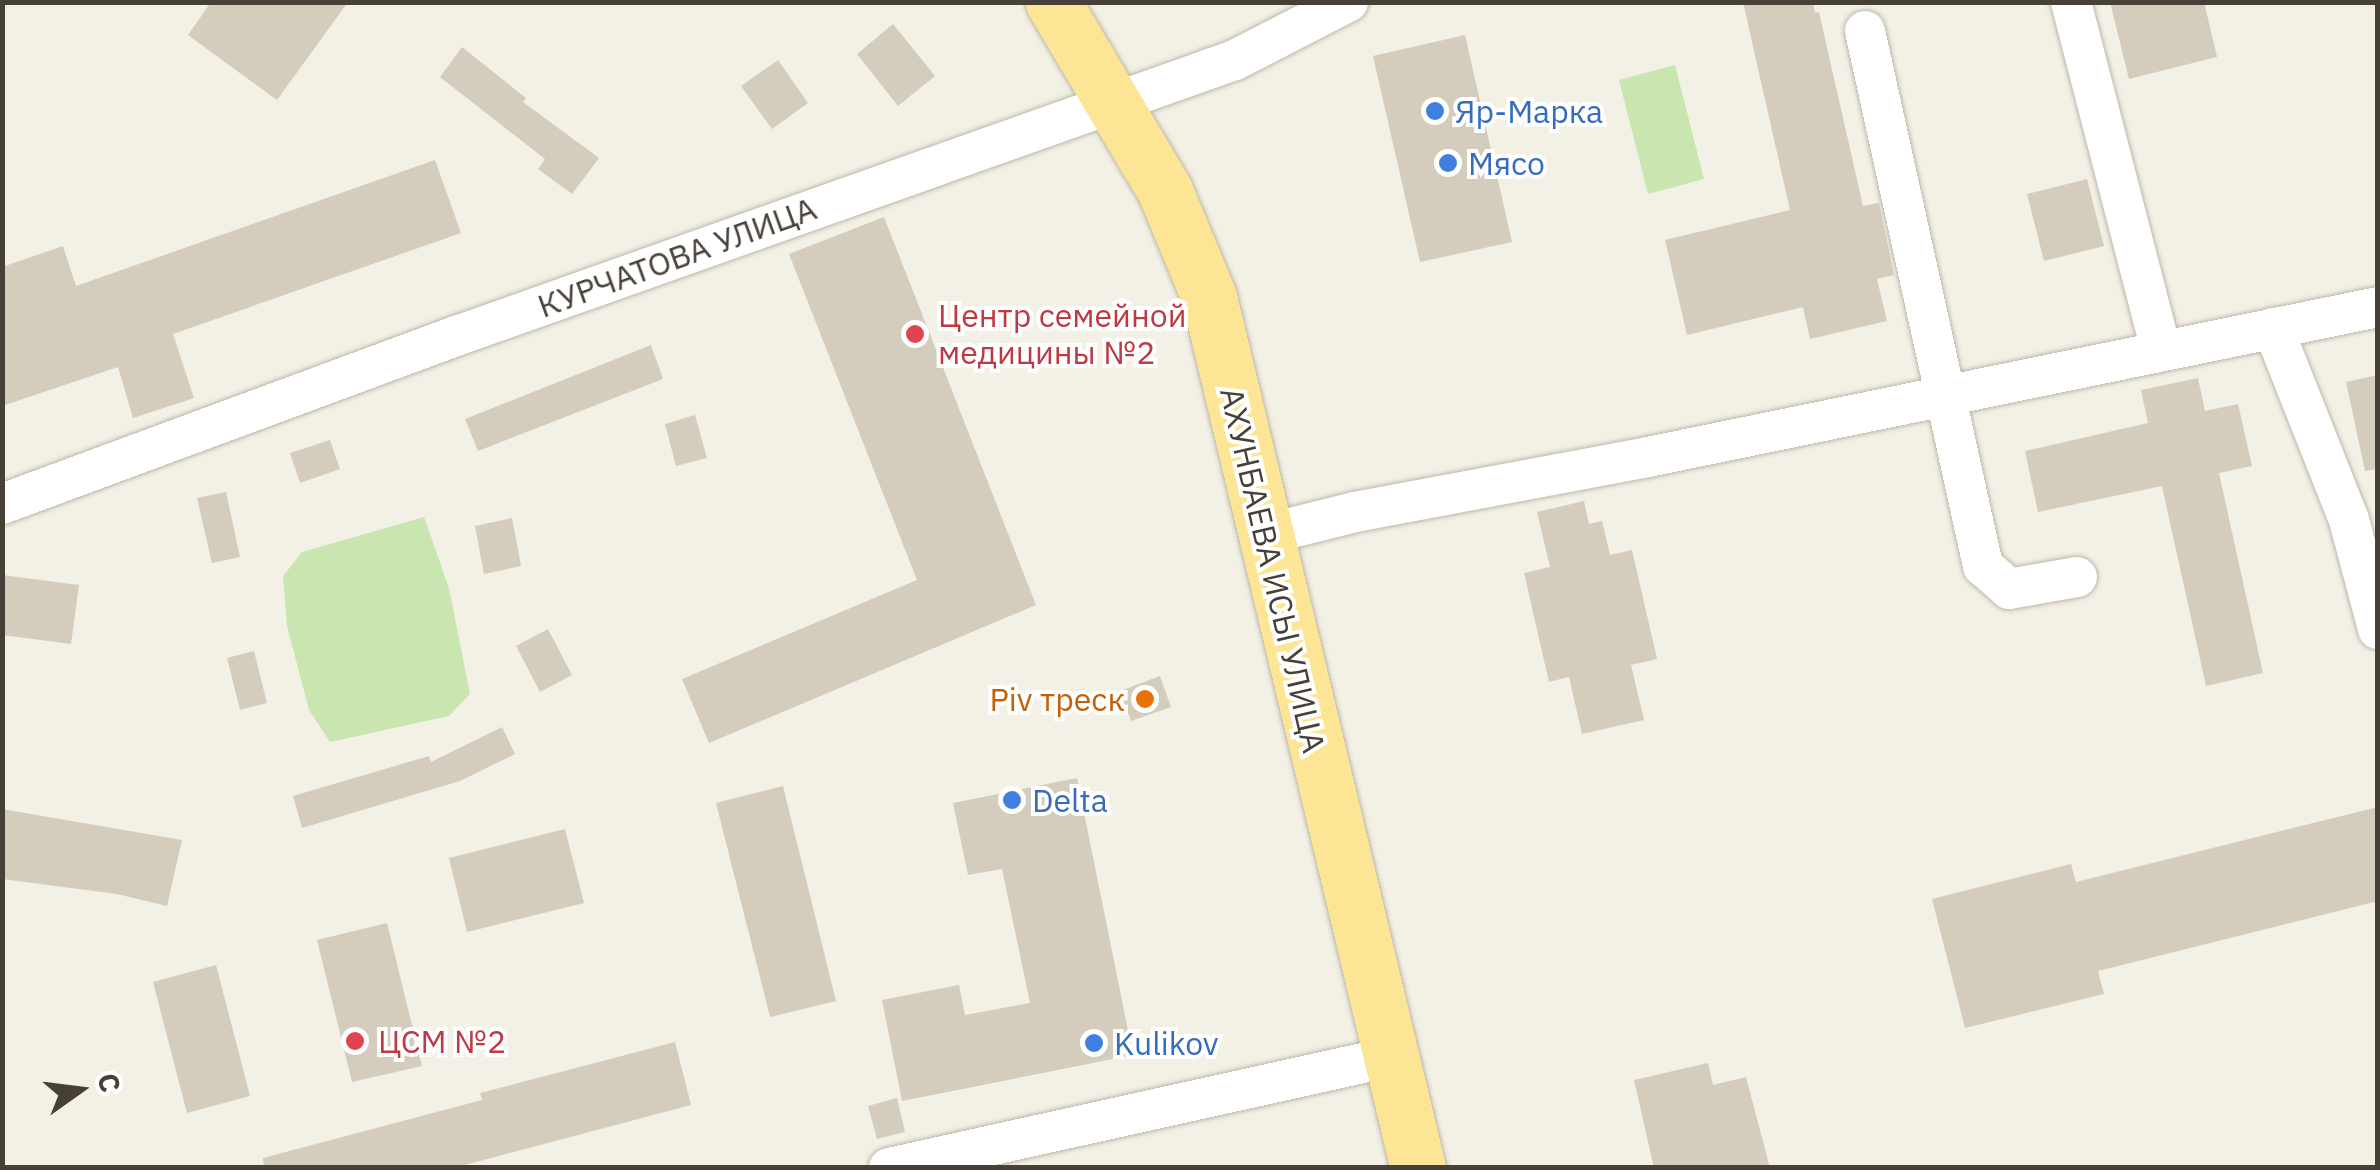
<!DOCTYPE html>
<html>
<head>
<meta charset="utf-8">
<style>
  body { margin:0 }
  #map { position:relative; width:2380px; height:1170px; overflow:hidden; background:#f3f0e6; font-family:"IBM Plex Sans",sans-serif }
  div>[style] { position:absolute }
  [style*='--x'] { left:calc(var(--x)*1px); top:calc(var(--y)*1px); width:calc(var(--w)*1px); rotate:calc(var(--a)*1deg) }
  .green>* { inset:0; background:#cae6b0 }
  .building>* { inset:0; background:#d4ccbc }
  .roads { filter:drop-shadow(0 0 2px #beb8a9) drop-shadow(0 0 2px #beb8a9) }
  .minor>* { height:40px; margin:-20px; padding:0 20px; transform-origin:20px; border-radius:20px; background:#fff }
  .primary>* { height:55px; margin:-27.5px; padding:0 27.5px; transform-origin:27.5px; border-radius:27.5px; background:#fce696 }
  .dots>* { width:28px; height:28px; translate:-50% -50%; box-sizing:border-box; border:5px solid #fff; border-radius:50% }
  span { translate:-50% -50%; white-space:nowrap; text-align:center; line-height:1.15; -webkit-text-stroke:8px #fff; paint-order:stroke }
  .shop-label { font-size:32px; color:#366cbe }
  .left { translate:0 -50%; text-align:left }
  .street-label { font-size:32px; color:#464036 }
  .health-label { font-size:32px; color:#be3a42 }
  .food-label { font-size:32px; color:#c56008 }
  .right { translate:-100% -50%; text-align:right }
  .frame { position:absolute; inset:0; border:5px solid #464036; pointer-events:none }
  .north { position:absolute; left:30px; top:1040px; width:100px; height:100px; -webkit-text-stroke:8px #fff; paint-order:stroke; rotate:76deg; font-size:28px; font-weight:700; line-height:40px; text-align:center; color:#464036 }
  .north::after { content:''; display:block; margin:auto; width:35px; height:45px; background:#464036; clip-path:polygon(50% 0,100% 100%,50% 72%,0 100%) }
</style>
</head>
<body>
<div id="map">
  <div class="green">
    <i style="clip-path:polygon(1675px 65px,1704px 179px,1648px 194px,1619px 80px)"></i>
    <i style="clip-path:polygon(424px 517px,449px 588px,470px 694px,449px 716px,330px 742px,309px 710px,287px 626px,283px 576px,302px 552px)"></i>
  </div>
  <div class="building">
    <i style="clip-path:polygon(211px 2px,348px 2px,277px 100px,188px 35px)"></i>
    <i style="clip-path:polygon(1743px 2px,1813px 2px,1815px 13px,1819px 12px,1863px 206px,1879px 203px,1894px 275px,1877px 279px,1887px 321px,1810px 339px,1803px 307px,1687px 335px,1665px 240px,1790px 210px)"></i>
    <i style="clip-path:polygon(2110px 2px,2204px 2px,2217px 57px,2129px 79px)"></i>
    <i style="clip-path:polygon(893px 24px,935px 76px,898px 106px,857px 54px)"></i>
    <i style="clip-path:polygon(1465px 35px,1512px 242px,1420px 262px,1373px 56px)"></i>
    <i style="clip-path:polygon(462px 47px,526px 98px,523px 102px,599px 158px,572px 194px,538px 169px,545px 159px,440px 77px)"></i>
    <i style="clip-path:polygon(778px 60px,808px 103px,772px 129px,741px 86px)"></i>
    <i style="clip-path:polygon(435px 160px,461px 233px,173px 334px,194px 398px,133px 418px,118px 367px,2px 406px,2px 267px,63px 246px,76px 286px)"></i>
    <i style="clip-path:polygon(2087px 179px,2104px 246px,2044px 261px,2027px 194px)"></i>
    <i style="clip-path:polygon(884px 217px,1036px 605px,709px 743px,682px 679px,917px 580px,789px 254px)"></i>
    <i style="clip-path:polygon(651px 345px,663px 379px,478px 451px,465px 419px)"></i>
    <i style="clip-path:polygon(2378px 375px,2378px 469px,2365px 471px,2346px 382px)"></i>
    <i style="clip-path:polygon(2198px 378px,2205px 411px,2238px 404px,2252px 466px,2219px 473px,2263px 673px,2206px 686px,2162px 486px,2038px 512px,2025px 451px,2148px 423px,2141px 390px)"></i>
    <i style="clip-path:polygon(695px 415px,707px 458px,676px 466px,665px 424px)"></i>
    <i style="clip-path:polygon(330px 440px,340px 469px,300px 483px,290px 453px)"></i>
    <i style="clip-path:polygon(226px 492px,240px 557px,212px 563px,197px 498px)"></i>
    <i style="clip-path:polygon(1584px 501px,1589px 524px,1602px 521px,1610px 555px,1632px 550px,1657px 659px,1631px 665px,1644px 720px,1582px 734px,1569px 677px,1549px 682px,1524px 573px,1550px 567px,1537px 512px)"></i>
    <i style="clip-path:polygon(512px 518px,521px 566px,484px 574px,475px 526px)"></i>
    <i style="clip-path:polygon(2px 575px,79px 585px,71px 644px,2px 635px)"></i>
    <i style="clip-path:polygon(548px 629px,572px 675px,540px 692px,516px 646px)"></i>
    <i style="clip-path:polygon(254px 651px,267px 703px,240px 710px,227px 658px)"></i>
    <i style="clip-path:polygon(1160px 676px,1171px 707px,1131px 721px,1120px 691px)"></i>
    <i style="clip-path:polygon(502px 727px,515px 754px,460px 781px,302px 828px,293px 796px,429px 756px,431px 762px)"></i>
    <i style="clip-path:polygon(1077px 778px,1133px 1055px,902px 1101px,882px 1000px,959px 985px,965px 1015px,1030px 1003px,1002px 869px,968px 875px,953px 803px)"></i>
    <i style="clip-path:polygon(783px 786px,836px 1001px,770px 1017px,716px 803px)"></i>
    <i style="clip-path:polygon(2378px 807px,2378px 901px,2098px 971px,2104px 994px,1965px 1028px,1932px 899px,2071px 864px,2076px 882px)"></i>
    <i style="clip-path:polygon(2px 809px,182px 840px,167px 906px,117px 894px,2px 879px)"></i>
    <i style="clip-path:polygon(565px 829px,584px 903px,467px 932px,449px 858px)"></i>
    <i style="clip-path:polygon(387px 923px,422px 1066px,352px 1082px,317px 940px)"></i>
    <i style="clip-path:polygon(216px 965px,250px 1096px,187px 1113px,153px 982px)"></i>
    <i style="clip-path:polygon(675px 1042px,691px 1105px,453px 1168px,264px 1168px,263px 1158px,482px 1100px,480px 1093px)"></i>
    <i style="clip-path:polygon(1708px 1063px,1713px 1085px,1746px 1077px,1770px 1168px,1654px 1168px,1634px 1080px)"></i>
    <i style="clip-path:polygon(897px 1098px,905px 1132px,877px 1139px,868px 1106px)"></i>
  </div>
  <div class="roads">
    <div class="minor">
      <i style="--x:2071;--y:2;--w:360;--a:75.5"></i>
      <i style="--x:1865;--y:31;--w:548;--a:77.56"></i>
      <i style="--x:1983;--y:566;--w:35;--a:41"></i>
      <i style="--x:2009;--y:589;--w:69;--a:-10"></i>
      <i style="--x:2273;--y:328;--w:206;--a:68.4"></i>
      <i style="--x:2349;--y:520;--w:113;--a:75.1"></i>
      <i style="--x:2;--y:504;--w:490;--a:-20.3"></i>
      <i style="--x:462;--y:334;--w:820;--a:-19.52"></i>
      <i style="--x:1235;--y:60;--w:127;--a:-27.2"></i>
      <i style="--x:1263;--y:535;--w:95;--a:-14"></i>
      <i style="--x:1355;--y:512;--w:298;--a:-10.6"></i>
      <i style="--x:1648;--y:457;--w:745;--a:-11.61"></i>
      <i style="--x:889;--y:1168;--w:513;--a:-12.49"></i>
    </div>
    <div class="primary">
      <i style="--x:1053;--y:2;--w:220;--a:59.3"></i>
      <i style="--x:1165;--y:191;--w:115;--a:67.5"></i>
      <i style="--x:1209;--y:297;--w:896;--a:76.51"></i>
    </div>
  </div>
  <div class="dots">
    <i style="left:1435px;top:111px;background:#3f7fe0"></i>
    <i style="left:1448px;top:163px;background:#3f7fe0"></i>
    <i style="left:915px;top:334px;background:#e0444e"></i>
    <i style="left:1145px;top:699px;background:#e8710a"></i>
    <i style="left:1012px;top:800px;background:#3f7fe0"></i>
    <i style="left:355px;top:1041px;background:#e0444e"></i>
    <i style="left:1094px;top:1043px;background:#3f7fe0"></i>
  </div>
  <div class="shop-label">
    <span class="left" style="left:1455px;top:111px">Яр-Марка</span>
    <span class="left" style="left:1468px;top:163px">Мясо</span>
    <span class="left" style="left:1032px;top:800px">Delta</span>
    <span class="left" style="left:1114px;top:1043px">Kulikov</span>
  </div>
  <div class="street-label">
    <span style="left:677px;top:257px;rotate:-20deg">КУРЧАТОВА УЛИЦА</span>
    <span style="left:1273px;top:570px;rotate:77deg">АХУНБАЕВА ИСЫ УЛИЦА</span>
  </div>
  <div class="health-label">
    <span class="left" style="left:938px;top:334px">Центр семейной<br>медицины №2</span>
    <span class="left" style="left:378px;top:1041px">ЦСМ №2</span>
  </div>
  <div class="food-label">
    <span class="right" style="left:1125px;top:699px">Piv треск</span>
  </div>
  <div class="frame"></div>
  <div class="north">С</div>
</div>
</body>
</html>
